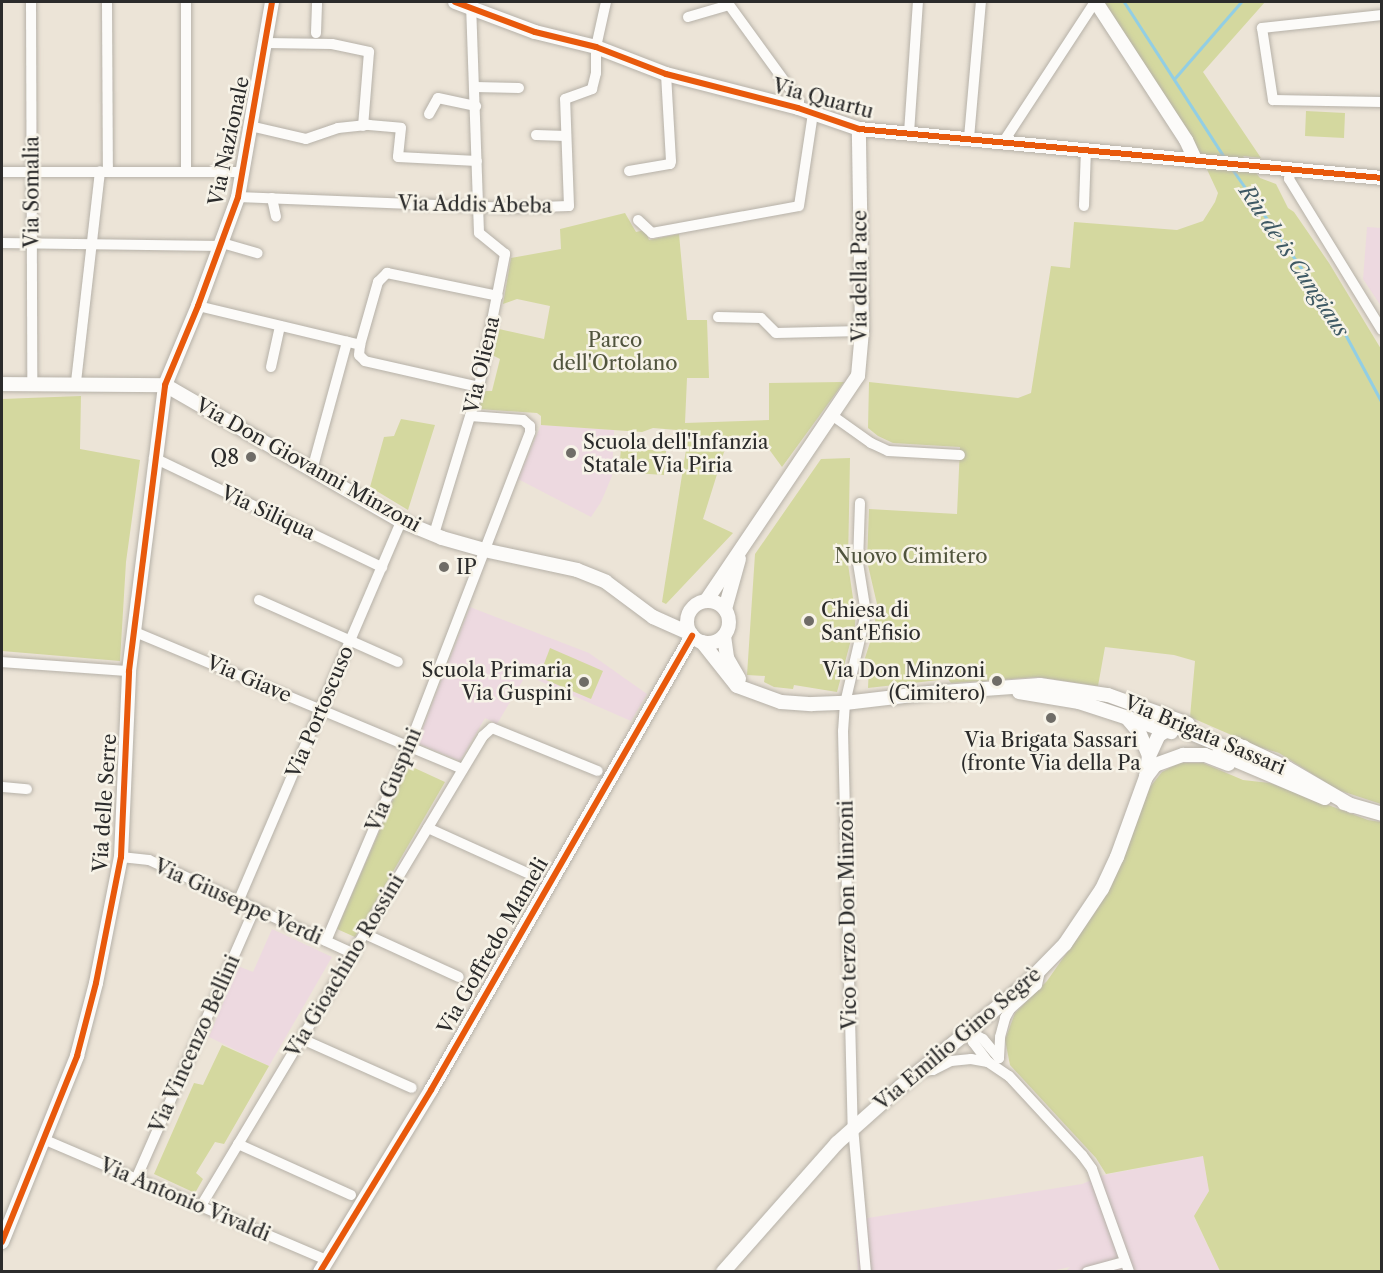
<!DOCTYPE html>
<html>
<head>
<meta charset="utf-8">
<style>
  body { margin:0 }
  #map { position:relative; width:1383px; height:1273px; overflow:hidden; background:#ece4d7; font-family:"Libre Caslon Text",serif }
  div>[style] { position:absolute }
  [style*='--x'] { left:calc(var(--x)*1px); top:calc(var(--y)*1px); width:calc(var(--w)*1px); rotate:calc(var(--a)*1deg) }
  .built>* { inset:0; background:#edd9e0 }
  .green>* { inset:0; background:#d4d89f }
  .stream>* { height:3px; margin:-1.5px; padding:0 1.5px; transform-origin:1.5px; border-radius:1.5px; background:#92cee4 }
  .roads { filter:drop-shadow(0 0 2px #b6b1a8) drop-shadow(0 0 2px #b6b1a8) }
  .minor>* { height:10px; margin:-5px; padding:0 5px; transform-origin:5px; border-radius:5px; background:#fcfbf9 }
  .tertiary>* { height:14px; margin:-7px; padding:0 7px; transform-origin:7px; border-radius:7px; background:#fcfbf9 }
  .tertiary>.ring { margin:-7px; padding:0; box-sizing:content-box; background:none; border:14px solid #fcfbf9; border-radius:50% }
  .cycleway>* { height:6px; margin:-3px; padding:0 3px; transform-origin:3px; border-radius:3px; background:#e8590c }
  .dots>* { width:16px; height:16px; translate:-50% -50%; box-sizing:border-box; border:3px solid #f7f3e8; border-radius:50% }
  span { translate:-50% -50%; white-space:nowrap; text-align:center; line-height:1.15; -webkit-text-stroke:5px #f7f3e8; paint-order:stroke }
  .street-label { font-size:20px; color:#2b2b2b }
  .park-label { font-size:20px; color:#50543d }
  .poi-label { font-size:20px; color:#2b2b2b }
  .left { translate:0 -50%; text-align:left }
  .right { translate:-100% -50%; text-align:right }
  .water-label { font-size:21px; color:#3e5964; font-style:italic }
  .frame { position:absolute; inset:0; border:3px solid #2b2b2b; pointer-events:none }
</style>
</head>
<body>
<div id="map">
  <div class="built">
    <i style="clip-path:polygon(1367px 227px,1381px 228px,1381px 306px,1363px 279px)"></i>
    <i style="clip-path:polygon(541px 425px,614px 430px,612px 476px,601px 502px,591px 517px,518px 479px)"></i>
    <i style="clip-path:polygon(470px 607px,589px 653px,647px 694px,631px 721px,526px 675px,497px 724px,485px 718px,460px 761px,417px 743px)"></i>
    <i style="clip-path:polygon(272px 929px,332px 957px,269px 1066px,209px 1037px,238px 966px,253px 972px)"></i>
    <i style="clip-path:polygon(1203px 1156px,1209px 1191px,1194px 1217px,1220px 1271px,1066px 1271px,1070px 1267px,1047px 1272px,858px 1271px,855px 1220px,1082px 1184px,1104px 1175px)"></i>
  </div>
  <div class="green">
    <i style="clip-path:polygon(1100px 2px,1265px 2px,1203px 72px,1261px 158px,1243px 156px,1260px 178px,1276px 184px,1288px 208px,1294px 212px,1329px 263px,1381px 349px,1381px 804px,1329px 787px,1330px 785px,1279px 753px,1259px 747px,1190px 717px,1195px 661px,1174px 655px,1105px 647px,1098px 686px,1038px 677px,951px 683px,948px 679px,868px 688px,869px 665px,864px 661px,874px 630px,877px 604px,867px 561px,869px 509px,957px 514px,960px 447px,893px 443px,878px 436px,868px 428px,869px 382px,1018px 398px,1031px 393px,1051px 266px,1070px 268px,1074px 222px,1177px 230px,1203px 221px,1215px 202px,1218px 193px,1197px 148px)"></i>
    <i style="clip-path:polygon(1306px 111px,1345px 113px,1344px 138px,1305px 136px)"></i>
    <i style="clip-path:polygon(625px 213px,636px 232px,645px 230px,649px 240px,679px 234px,687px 320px,707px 320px,709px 378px,687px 378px,685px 423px,769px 420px,769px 383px,844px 382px,782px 467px,763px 441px,729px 436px,703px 519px,733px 533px,666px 604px,662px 602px,689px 431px,653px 428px,642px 432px,541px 425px,541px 416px,537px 413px,479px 409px,483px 391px,492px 391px,500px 359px,492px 355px,499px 329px,544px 339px,550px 306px,517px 299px,503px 304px,511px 258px,561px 249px,560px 229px)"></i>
    <i style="clip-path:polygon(81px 396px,80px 449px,140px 460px,126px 562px,120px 661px,2px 651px,2px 399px)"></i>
    <i style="clip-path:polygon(401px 419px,435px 425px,408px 510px,370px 487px,384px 437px,394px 436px)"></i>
    <i style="clip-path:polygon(621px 448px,666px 451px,664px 475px,619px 472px)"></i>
    <i style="clip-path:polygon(850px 458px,848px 564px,853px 598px,856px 606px,855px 625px,837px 692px,794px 685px,793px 689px,774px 687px,764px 682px,765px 676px,747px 675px,755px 554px,821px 459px)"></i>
    <i style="clip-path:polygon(550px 648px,603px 671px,591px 699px,539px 677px)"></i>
    <i style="clip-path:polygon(1179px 763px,1203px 763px,1243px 780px,1270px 783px,1368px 820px,1381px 822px,1381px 1271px,1220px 1271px,1194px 1216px,1209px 1191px,1203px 1156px,1106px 1174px,1096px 1158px,1010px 1065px,1005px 1040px,1015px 1013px,1047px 981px,1094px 914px,1111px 887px,1150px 787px,1162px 772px)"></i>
    <i style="clip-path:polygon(408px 765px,445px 782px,355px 937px,337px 929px)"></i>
    <i style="clip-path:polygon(222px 1045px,269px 1066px,224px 1144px,215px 1142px,196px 1173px,203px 1179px,195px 1193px,154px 1174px,194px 1083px,203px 1085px)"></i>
  </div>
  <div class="stream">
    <i style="--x:1124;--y:2;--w:187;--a:57.2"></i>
    <i style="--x:1174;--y:79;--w:102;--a:-49"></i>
    <i style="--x:1232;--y:169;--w:185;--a:55.1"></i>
    <i style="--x:1338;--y:321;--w:93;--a:61.8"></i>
  </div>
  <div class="roads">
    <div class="minor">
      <i style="--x:31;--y:2;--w:380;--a:89.8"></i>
      <i style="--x:107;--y:2;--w:169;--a:89.7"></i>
      <i style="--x:186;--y:2;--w:169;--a:90"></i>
      <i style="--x:727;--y:2;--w:122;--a:54"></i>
      <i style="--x:799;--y:101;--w:7;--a:98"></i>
      <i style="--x:1382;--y:15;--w:121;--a:173.8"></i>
      <i style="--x:1262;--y:28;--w:73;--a:81.3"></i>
      <i style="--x:1273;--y:100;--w:109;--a:1.1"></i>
      <i style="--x:688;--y:17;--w:43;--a:-16.3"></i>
      <i style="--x:316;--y:33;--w:31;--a:-88"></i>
      <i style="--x:266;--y:43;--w:66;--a:0.9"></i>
      <i style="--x:332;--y:44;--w:38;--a:12"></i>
      <i style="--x:369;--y:52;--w:74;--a:94.6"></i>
      <i style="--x:475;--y:87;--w:44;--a:1.3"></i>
      <i style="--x:429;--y:114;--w:18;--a:-61"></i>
      <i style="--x:438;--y:98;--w:39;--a:12"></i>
      <i style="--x:250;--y:126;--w:57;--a:13.1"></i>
      <i style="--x:306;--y:139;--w:34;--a:-19"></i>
      <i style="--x:338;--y:128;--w:31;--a:-6"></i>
      <i style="--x:369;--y:125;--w:32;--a:5"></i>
      <i style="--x:401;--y:128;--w:29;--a:96"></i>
      <i style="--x:398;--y:157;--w:79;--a:2.9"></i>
      <i style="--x:909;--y:133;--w:131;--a:-86.1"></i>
      <i style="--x:536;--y:135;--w:30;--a:2"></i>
      <i style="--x:969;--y:138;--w:137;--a:-85"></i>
      <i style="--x:1004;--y:141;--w:166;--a:-56.8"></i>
      <i style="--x:1291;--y:170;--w:9;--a:103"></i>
      <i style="--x:1289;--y:179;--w:177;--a:58.4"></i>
      <i style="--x:629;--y:171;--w:42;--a:-9.7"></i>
      <i style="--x:670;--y:164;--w:3;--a:-72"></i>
      <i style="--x:671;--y:161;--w:87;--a:-93.3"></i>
      <i style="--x:2;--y:172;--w:239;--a:0"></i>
      <i style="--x:238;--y:197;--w:273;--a:2.3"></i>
      <i style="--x:511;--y:208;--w:58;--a:-2"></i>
      <i style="--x:569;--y:206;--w:107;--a:-92.1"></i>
      <i style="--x:565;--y:99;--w:29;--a:-20"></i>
      <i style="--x:592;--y:89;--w:16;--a:-76"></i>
      <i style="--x:596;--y:73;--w:26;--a:-90"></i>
      <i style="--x:596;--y:47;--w:46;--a:-77.5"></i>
      <i style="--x:272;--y:198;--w:19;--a:78"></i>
      <i style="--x:1084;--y:206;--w:56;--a:-88"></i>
      <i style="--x:638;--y:220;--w:19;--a:43"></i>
      <i style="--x:652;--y:233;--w:149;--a:-10.4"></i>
      <i style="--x:799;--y:206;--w:94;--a:-81.4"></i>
      <i style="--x:2;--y:243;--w:219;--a:0.8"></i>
      <i style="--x:222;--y:243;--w:37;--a:16"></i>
      <i style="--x:198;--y:306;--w:167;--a:13.5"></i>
      <i style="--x:718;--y:317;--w:43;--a:1.3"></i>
      <i style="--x:761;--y:318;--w:21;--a:45"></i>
      <i style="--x:776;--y:333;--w:86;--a:-1.3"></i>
      <i style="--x:271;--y:367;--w:42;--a:-77.6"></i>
      <i style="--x:76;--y:382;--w:212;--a:-83.5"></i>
      <i style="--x:479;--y:387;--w:117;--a:-167.2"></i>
      <i style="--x:365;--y:361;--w:8;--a:-135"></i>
      <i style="--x:359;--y:355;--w:10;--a:-84"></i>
      <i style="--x:360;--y:345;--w:66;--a:-74.1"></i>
      <i style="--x:378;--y:282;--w:13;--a:-45"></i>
      <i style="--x:387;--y:273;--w:113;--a:11.7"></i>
      <i style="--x:833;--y:416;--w:47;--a:35.4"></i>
      <i style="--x:871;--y:443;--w:19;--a:25"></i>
      <i style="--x:888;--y:451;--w:72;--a:3.2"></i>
      <i style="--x:154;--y:458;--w:253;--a:25.6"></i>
      <i style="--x:312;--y:470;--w:133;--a:-74.7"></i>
      <i style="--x:860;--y:503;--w:60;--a:91.9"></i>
      <i style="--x:858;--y:563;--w:51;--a:80.9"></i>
      <i style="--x:866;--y:613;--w:92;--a:103.1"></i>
      <i style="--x:845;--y:703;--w:28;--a:94"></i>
      <i style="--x:843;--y:731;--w:396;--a:88.6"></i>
      <i style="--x:853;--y:1127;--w:146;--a:84.9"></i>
      <i style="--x:434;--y:534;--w:154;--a:-73"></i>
      <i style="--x:479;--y:387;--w:136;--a:-78.9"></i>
      <i style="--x:505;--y:254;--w:33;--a:-141"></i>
      <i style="--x:479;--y:233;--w:231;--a:-92"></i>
      <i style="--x:259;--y:600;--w:152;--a:24"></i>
      <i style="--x:135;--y:632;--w:355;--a:22.7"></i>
      <i style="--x:2;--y:662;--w:127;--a:4.1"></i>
      <i style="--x:2;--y:787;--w:25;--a:5"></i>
      <i style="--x:428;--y:828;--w:121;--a:24.4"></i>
      <i style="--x:121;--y:857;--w:28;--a:6"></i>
      <i style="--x:149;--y:860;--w:226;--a:24.6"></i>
      <i style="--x:238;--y:902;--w:414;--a:-66.8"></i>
      <i style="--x:365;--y:934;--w:103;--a:24.6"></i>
      <i style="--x:326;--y:941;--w:212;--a:-66.9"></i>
      <i style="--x:409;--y:746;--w:337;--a:-68.9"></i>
      <i style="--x:530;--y:432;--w:6;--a:-90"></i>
      <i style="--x:530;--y:426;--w:9;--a:-139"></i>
      <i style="--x:523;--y:420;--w:53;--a:-175.7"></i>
      <i style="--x:969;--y:1031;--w:16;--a:30"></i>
      <i style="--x:983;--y:1039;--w:25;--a:50"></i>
      <i style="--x:969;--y:1031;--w:12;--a:70"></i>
      <i style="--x:973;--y:1042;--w:25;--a:53"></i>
      <i style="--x:302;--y:1039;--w:120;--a:24"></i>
      <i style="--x:999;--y:1058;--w:21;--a:-87"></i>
      <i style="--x:1000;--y:1037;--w:20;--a:-75"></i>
      <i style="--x:1005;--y:1018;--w:10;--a:-61"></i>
      <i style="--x:1010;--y:1009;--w:36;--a:-42"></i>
      <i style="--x:1037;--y:985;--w:14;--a:-78"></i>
      <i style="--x:918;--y:1072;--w:15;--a:-8"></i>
      <i style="--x:933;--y:1070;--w:20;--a:-27"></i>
      <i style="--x:951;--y:1061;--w:20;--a:-6"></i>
      <i style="--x:971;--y:1059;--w:17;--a:10"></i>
      <i style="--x:988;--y:1062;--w:25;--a:34"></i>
      <i style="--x:1009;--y:1076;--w:108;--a:47.3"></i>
      <i style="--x:1082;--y:1155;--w:17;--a:54"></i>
      <i style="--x:1092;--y:1169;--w:109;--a:70.2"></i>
      <i style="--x:43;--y:1139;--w:309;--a:23.1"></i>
      <i style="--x:238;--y:1144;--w:124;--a:24.3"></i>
      <i style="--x:136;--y:1179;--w:294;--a:-66.3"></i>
      <i style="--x:201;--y:1206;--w:548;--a:-59.04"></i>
      <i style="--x:483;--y:736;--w:12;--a:-42"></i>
      <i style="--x:492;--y:728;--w:114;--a:22.1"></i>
      <i style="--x:1087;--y:1272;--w:39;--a:-15"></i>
    </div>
    <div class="tertiary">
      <i style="--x:455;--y:2;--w:85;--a:20.6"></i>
      <i style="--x:535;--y:32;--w:63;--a:13.8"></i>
      <i style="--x:596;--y:47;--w:75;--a:21.1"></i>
      <i style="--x:666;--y:74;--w:136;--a:14.4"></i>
      <i style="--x:798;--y:108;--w:65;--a:19"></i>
      <i style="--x:859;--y:129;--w:525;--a:5.35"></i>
      <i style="--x:1096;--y:2;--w:165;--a:56.9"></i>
      <i style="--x:1186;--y:140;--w:23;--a:65"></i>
      <i style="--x:2;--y:384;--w:163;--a:0.4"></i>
      <i style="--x:165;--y:385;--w:272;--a:30"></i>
      <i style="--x:401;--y:521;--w:44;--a:22.5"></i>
      <i style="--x:442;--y:538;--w:44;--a:15.9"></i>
      <i style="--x:484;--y:550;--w:95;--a:12.1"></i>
      <i style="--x:577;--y:570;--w:31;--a:22"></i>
      <i style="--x:606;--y:582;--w:59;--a:36.7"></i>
      <i style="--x:653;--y:617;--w:42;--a:24.1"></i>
      <i class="ring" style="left:687px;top:601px;width:28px;height:28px"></i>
      <i style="--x:706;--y:601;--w:272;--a:-56"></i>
      <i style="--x:858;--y:376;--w:45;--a:-84.9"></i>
      <i style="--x:862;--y:331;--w:202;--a:-90.9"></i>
      <i style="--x:725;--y:609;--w:52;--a:-74.4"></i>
      <i style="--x:724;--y:636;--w:22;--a:82"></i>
      <i style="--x:727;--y:658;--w:24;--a:60"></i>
      <i style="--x:702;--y:642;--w:56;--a:51.5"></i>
      <i style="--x:737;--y:686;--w:47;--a:20"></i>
      <i style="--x:781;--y:702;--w:31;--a:4"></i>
      <i style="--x:812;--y:704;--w:33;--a:-2"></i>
      <i style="--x:845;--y:703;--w:85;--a:-6.8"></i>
      <i style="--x:929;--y:693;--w:111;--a:-4.1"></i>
      <i style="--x:1040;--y:685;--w:69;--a:8.4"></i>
      <i style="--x:1108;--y:695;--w:85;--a:19.9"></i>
      <i style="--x:1019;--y:692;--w:61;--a:9.5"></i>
      <i style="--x:1079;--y:702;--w:97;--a:18.1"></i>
      <i style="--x:1127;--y:718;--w:18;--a:49"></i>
      <i style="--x:1139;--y:732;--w:26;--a:67"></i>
      <i style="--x:1236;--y:744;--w:56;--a:25.2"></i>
      <i style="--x:1287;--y:768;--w:75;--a:30.3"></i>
      <i style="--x:1219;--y:753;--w:115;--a:23"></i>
      <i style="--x:1146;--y:777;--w:15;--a:-53"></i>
      <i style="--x:1155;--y:765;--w:30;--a:-20"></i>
      <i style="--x:1183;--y:755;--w:22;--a:0"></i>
      <i style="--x:1205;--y:755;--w:25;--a:21"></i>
      <i style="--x:1344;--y:803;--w:40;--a:16"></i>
      <i style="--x:2;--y:1242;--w:201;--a:-68"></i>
      <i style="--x:77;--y:1056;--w:75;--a:-75.4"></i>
      <i style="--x:96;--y:983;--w:128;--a:-78.8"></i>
      <i style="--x:121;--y:857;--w:186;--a:-87.5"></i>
      <i style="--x:129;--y:671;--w:288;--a:-82.8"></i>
      <i style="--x:165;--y:385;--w:86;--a:-67.3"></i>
      <i style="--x:198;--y:306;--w:116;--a:-69.8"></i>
      <i style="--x:238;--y:197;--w:198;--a:-80.1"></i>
      <i style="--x:320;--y:1272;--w:213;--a:-58.6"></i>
      <i style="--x:431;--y:1090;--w:524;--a:-60.11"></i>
      <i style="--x:723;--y:1272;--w:172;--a:-48.5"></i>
      <i style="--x:837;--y:1143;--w:84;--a:-41.6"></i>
      <i style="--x:900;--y:1087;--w:163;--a:-39.3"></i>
      <i style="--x:1026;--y:984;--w:56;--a:-45.7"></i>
      <i style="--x:1065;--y:944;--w:66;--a:-56.1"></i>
      <i style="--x:1102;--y:889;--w:35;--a:-65"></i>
      <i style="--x:1117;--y:857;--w:85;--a:-70.1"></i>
      <i style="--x:1146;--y:777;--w:21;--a:-82"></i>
      <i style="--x:1149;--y:756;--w:23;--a:-65"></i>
      <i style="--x:1159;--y:735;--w:17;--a:-31"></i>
      <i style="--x:1174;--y:726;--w:63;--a:22.5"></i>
      <i style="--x:1232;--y:750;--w:12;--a:-14"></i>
    </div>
  </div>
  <div class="cycleway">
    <i style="--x:455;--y:2;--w:85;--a:20.6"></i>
    <i style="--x:535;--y:32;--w:63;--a:13.8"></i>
    <i style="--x:596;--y:47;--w:75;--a:21.1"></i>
    <i style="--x:666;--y:74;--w:136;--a:14.4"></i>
    <i style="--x:798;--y:108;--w:65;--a:19"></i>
    <i style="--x:859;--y:129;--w:525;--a:5.35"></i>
    <i style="--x:2;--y:1242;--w:201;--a:-68"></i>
    <i style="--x:77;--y:1056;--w:75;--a:-75.4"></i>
    <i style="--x:96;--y:983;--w:128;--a:-78.8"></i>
    <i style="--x:121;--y:857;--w:186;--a:-87.5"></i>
    <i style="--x:129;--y:671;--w:288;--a:-82.8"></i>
    <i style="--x:165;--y:385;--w:86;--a:-67.3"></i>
    <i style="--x:198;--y:306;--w:116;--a:-69.8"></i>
    <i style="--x:238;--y:197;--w:198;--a:-80.1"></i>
    <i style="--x:320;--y:1272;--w:213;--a:-58.6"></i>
    <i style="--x:431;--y:1090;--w:524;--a:-60.11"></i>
  </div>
  <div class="dots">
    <i style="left:571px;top:453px;background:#6f6c67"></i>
    <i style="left:251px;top:457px;background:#6f6c67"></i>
    <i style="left:444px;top:567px;background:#6f6c67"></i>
    <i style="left:809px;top:621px;background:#6f6c67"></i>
    <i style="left:997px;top:681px;background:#6f6c67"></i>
    <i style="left:584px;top:682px;background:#6f6c67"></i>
    <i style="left:1051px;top:718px;background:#6f6c67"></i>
  </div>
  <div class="street-label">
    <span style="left:823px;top:99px;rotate:15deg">Via Quartu</span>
    <span style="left:229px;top:141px;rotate:-78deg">Via Nazionale</span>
    <span style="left:32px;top:192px;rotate:-90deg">Via Somalia</span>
    <span style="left:475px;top:205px;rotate:1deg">Via Addis Abeba</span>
    <span style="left:860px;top:276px;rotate:-90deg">Via della Pace</span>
    <span style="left:482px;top:365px;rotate:-77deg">Via Oliena</span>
    <span style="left:308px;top:465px;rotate:29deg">Via Don Giovanni Minzoni</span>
    <span style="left:268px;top:513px;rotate:25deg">Via Siliqua</span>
    <span style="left:249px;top:679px;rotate:23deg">Via Giave</span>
    <span style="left:320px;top:712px;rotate:-67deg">Via Portoscuso</span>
    <span style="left:1205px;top:735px;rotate:23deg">Via Brigata Sassari</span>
    <span style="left:394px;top:780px;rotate:-67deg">Via Guspini</span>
    <span style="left:105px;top:803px;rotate:-86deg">Via delle Serre</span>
    <span style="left:238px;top:902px;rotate:24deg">Via Giuseppe Verdi</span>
    <span style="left:848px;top:915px;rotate:-91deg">Vico terzo Don Minzoni</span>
    <span style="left:493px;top:946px;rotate:-60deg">Via Goffredo Mameli</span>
    <span style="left:345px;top:966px;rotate:-59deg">Via Gioachino Rossini</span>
    <span style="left:958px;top:1039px;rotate:-40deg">Via Emilio Gino Segrè</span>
    <span style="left:195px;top:1044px;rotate:-66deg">Via Vincenzo Bellini</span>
    <span style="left:185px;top:1200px;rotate:23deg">Via Antonio Vivaldi</span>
  </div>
  <div class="park-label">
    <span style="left:615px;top:352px">Parco<br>dell'Ortolano</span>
    <span style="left:911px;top:556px">Nuovo Cimitero</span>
  </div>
  <div class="poi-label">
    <span class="left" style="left:583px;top:454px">Scuola dell'Infanzia<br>Statale Via Piria</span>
    <span class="right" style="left:239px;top:457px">Q8</span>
    <span class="left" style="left:456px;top:567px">IP</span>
    <span class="left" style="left:821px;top:622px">Chiesa di<br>Sant'Efisio</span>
    <span class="right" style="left:572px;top:682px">Scuola Primaria<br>Via Guspini</span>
    <span class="right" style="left:985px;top:682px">Via Don Minzoni<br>(Cimitero)</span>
    <span style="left:1051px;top:752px">Via Brigata Sassari<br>(fronte Via della Pa</span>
  </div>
  <div class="water-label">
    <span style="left:1294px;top:261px;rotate:56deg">Riu de is Cungiaus</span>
  </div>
  <div class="frame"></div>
</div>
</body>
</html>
